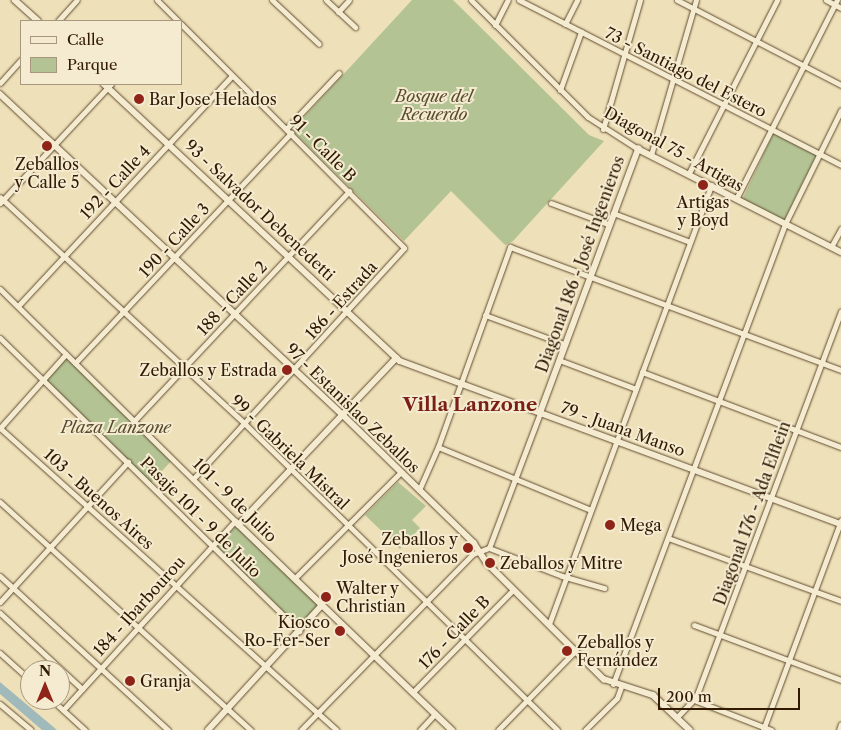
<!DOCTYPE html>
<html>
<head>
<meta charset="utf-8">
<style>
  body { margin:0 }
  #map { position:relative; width:841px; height:730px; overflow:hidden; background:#eee0b8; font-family:"Libre Caslon Text",serif }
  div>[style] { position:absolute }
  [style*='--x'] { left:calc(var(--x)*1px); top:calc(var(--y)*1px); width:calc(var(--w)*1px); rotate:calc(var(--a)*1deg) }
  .green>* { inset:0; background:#b3c393 }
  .water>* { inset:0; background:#a0babb }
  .roads { filter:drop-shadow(0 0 1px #604b30) drop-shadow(0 0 1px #604b30) }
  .minor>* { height:5px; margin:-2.5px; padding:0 2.5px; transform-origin:2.5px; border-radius:2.5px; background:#f4ebd1 }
  .tertiary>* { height:5.5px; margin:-2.75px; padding:0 2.75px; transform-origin:2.75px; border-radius:2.75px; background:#f4ebd1 }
  .dots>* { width:14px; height:14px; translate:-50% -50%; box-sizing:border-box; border:2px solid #f4ebd1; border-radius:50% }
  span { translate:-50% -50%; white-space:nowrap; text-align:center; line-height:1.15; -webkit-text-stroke:4px #f4ebd1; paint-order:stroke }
  .street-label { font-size:16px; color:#311902 }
  .park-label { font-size:16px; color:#584c2e; font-style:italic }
  .poi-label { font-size:16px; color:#311902 }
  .left { translate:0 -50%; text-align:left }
  .right { translate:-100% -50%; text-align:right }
  .quarter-label { font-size:19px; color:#7a1f14; font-weight:700 }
  .legend { position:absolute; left:20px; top:20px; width:162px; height:65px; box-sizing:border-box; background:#f4ebd1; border:1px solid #a6977e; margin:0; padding:6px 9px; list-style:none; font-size:15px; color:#311902 }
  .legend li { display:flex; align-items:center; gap:10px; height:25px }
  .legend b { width:25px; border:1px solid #a6977e }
  .north { position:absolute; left:20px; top:660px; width:50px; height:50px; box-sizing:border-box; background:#f4ebd1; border:1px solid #a6977e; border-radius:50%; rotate:0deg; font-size:14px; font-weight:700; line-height:20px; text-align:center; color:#311902 }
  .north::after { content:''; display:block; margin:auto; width:18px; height:22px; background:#8f2418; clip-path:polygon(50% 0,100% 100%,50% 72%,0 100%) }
  .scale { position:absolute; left:658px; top:688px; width:142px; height:22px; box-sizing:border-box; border:2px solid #311902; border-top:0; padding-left:6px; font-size:15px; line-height:18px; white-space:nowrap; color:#311902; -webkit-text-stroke:4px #f4ebd1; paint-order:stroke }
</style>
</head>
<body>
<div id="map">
  <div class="green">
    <i style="clip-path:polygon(412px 0,453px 0,589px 135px,604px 141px,513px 241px,505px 245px,451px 191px,404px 241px,292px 130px)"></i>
    <i style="clip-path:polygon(774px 132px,817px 154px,784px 221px,742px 200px)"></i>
    <i style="clip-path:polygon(66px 354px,173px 459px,150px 484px,43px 380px)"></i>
    <i style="clip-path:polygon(398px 482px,426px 506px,412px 520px,420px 528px,400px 549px,365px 515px)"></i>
    <i style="clip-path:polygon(237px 525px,318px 605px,298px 626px,217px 546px)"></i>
  </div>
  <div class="water">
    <i style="clip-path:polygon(0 682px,57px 730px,42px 730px,0 694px)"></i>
  </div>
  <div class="roads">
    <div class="minor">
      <i style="--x:157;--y:0;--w:30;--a:45"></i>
      <i style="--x:272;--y:0;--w:64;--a:43.1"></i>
      <i style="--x:326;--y:0;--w:40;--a:43"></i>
      <i style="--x:471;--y:0;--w:165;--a:45"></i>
      <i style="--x:588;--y:117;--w:59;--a:32.6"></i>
      <i style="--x:519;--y:0;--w:362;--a:27.1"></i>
      <i style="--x:677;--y:0;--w:185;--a:27.4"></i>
      <i style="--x:826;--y:0;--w:17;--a:28"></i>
      <i style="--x:338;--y:12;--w:16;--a:-47"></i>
      <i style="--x:58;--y:21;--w:28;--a:-48"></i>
      <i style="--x:181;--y:24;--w:316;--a:45.1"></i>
      <i style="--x:404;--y:248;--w:313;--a:132.4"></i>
      <i style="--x:565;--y:24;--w:27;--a:-63"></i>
      <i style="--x:495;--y:25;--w:28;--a:-63"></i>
      <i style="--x:0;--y:83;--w:31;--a:-48"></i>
      <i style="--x:560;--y:90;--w:62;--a:-70.1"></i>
      <i style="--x:286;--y:129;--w:77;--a:-46.6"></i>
      <i style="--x:603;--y:129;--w:134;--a:-74"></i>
      <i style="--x:651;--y:155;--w:161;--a:-73.8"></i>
      <i style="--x:689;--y:173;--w:194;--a:-63"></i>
      <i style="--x:0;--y:197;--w:334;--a:42.8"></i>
      <i style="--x:245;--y:424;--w:437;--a:44.4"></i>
      <i style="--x:736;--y:199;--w:223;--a:-63.1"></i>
      <i style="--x:0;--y:203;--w:163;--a:-47"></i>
      <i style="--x:551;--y:203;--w:61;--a:20.2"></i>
      <i style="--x:613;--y:213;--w:82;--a:20.6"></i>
      <i style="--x:831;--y:247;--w:21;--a:-61"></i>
      <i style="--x:0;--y:289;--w:336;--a:44.6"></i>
      <i style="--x:18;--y:306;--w:314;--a:-47.1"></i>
      <i style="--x:485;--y:315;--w:84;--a:20.2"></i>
      <i style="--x:0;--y:338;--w:419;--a:44.4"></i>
      <i style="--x:559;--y:360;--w:82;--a:20.6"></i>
      <i style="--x:75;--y:363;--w:316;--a:-46.8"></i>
      <i style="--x:642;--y:372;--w:213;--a:20.7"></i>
      <i style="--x:134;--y:421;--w:315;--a:-46.9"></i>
      <i style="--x:0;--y:428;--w:452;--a:41.9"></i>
      <i style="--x:0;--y:428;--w:99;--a:-48.3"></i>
      <i style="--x:438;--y:447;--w:165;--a:22.4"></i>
      <i style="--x:419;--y:490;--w:47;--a:-66.2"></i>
      <i style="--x:438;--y:447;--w:213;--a:-70.2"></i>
      <i style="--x:510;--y:247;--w:353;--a:20.4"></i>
      <i style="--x:0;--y:502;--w:339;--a:42.3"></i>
      <i style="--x:668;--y:538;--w:184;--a:20"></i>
      <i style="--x:489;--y:548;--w:144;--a:-69.3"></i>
      <i style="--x:489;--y:548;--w:78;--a:21"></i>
      <i style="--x:562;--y:576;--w:44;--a:15.9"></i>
      <i style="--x:0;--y:576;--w:228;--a:42.5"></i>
      <i style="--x:295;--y:578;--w:148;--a:-45"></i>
      <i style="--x:0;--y:602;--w:190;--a:-47.6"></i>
      <i style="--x:0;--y:613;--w:112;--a:42.8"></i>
      <i style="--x:549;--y:624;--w:468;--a:-69.7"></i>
      <i style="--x:694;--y:625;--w:157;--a:20.5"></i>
      <i style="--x:0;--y:653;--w:40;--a:42"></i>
      <i style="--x:613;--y:684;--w:491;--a:-69.5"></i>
      <i style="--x:785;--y:224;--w:127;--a:-63.8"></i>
      <i style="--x:413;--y:692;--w:143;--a:-45.6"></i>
      <i style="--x:52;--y:700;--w:45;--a:42.3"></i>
      <i style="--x:694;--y:700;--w:83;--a:21.3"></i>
      <i style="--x:0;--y:704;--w:40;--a:40"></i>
      <i style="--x:63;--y:710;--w:256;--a:-47.7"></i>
      <i style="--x:677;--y:717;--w:28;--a:-46"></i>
      <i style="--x:696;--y:697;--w:412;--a:-69.4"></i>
      <i style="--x:301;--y:730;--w:246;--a:-45.7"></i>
      <i style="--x:473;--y:554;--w:17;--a:-21"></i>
      <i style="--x:420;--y:730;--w:22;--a:-47"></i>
      <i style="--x:498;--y:730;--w:110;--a:-45.7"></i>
      <i style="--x:585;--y:730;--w:45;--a:-45"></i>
      <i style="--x:617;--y:698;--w:12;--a:-70"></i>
      <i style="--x:763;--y:730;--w:224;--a:-69.6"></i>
      <i style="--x:839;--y:730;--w:6;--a:-72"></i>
    </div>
    <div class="tertiary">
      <i style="--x:15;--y:0;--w:31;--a:42"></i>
      <i style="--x:104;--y:84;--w:405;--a:43.1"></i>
      <i style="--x:400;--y:361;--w:470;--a:20.3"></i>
      <i style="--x:0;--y:94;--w:471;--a:43.1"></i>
      <i style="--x:344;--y:416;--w:182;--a:44.3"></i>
      <i style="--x:474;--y:543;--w:24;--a:57"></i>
      <i style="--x:487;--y:563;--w:165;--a:44.8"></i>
      <i style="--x:604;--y:679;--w:52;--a:18.1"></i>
      <i style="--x:653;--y:695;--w:51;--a:43.4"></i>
      <i style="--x:397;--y:358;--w:230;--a:133.4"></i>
      <i style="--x:239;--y:525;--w:296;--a:43.9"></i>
      <i style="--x:540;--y:413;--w:282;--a:-69.6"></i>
      <i style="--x:638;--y:149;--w:228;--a:26.9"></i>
      <i style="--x:208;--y:730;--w:169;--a:-47.6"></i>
    </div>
  </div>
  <div class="dots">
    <i style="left:139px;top:99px;background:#8f2418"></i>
    <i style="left:47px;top:146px;background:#8f2418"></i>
    <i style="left:703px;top:185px;background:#8f2418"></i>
    <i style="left:287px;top:370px;background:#8f2418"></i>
    <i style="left:610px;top:525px;background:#8f2418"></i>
    <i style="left:468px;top:548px;background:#8f2418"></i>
    <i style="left:490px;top:563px;background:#8f2418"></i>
    <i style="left:326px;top:597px;background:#8f2418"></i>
    <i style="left:340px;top:631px;background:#8f2418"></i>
    <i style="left:567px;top:651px;background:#8f2418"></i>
    <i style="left:130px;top:681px;background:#8f2418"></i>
  </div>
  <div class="street-label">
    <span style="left:686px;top:72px;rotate:27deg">73 - Santiago del Estero</span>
    <span style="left:323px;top:148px;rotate:45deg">91 - Calle B</span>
    <span style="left:674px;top:149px;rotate:29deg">Diagonal 75 - Artigas</span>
    <span style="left:115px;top:182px;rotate:-47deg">192 - Calle 4</span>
    <span style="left:260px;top:210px;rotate:43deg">93 - Salvador Debenedetti</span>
    <span style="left:174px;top:240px;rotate:-47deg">190 - Calle 3</span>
    <span style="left:580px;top:264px;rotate:-70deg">Diagonal 186 - José Ingenieros</span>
    <span style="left:232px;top:298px;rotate:-47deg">188 - Calle 2</span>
    <span style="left:341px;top:300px;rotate:-48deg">186 - Estrada</span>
    <span style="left:353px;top:408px;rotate:44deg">97 - Estanislao Zeballos</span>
    <span style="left:623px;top:429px;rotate:20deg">79 - Juana Manso</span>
    <span style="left:290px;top:452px;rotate:44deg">99 - Gabriela Mistral</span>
    <span style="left:99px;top:499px;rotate:42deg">103 - Buenos Aires</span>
    <span style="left:235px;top:500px;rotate:45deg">101 - 9 de Julio</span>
    <span style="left:752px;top:513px;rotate:-70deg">Diagonal 176 - Ada Elflein</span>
    <span style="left:201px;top:517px;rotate:45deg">Pasaje 101 - 9 de Julio</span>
    <span style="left:139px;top:606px;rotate:-48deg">184 - Ibarbourou</span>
    <span style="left:454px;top:632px;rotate:-46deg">176 - Calle B</span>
  </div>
  <div class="park-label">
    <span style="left:434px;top:105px">Bosque del<br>Recuerdo</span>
    <span style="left:116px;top:427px">Plaza Lanzone</span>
  </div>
  <div class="poi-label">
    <span class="left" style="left:149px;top:99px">Bar Jose Helados</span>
    <span style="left:47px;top:173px">Zeballos<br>y Calle 5</span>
    <span style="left:703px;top:211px">Artigas<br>y Boyd</span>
    <span class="right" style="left:277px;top:370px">Zeballos y Estrada</span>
    <span class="left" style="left:620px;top:525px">Mega</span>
    <span class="right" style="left:458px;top:548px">Zeballos y<br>José Ingenieros</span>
    <span class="left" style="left:500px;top:563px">Zeballos y Mitre</span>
    <span class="left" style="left:336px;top:597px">Walter y<br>Christian</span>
    <span class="right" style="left:330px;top:631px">Kiosco<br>Ro-Fer-Ser</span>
    <span class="left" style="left:577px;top:651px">Zeballos y<br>Fernández</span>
    <span class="left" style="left:140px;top:681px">Granja</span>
  </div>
  <div class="quarter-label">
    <span style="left:470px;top:405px">Villa Lanzone</span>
  </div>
  <ul class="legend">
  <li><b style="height:6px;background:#f4ebd1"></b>Calle</li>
  <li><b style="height:14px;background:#b3c393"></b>Parque</li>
  </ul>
  <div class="north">N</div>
  <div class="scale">200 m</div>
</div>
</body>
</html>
